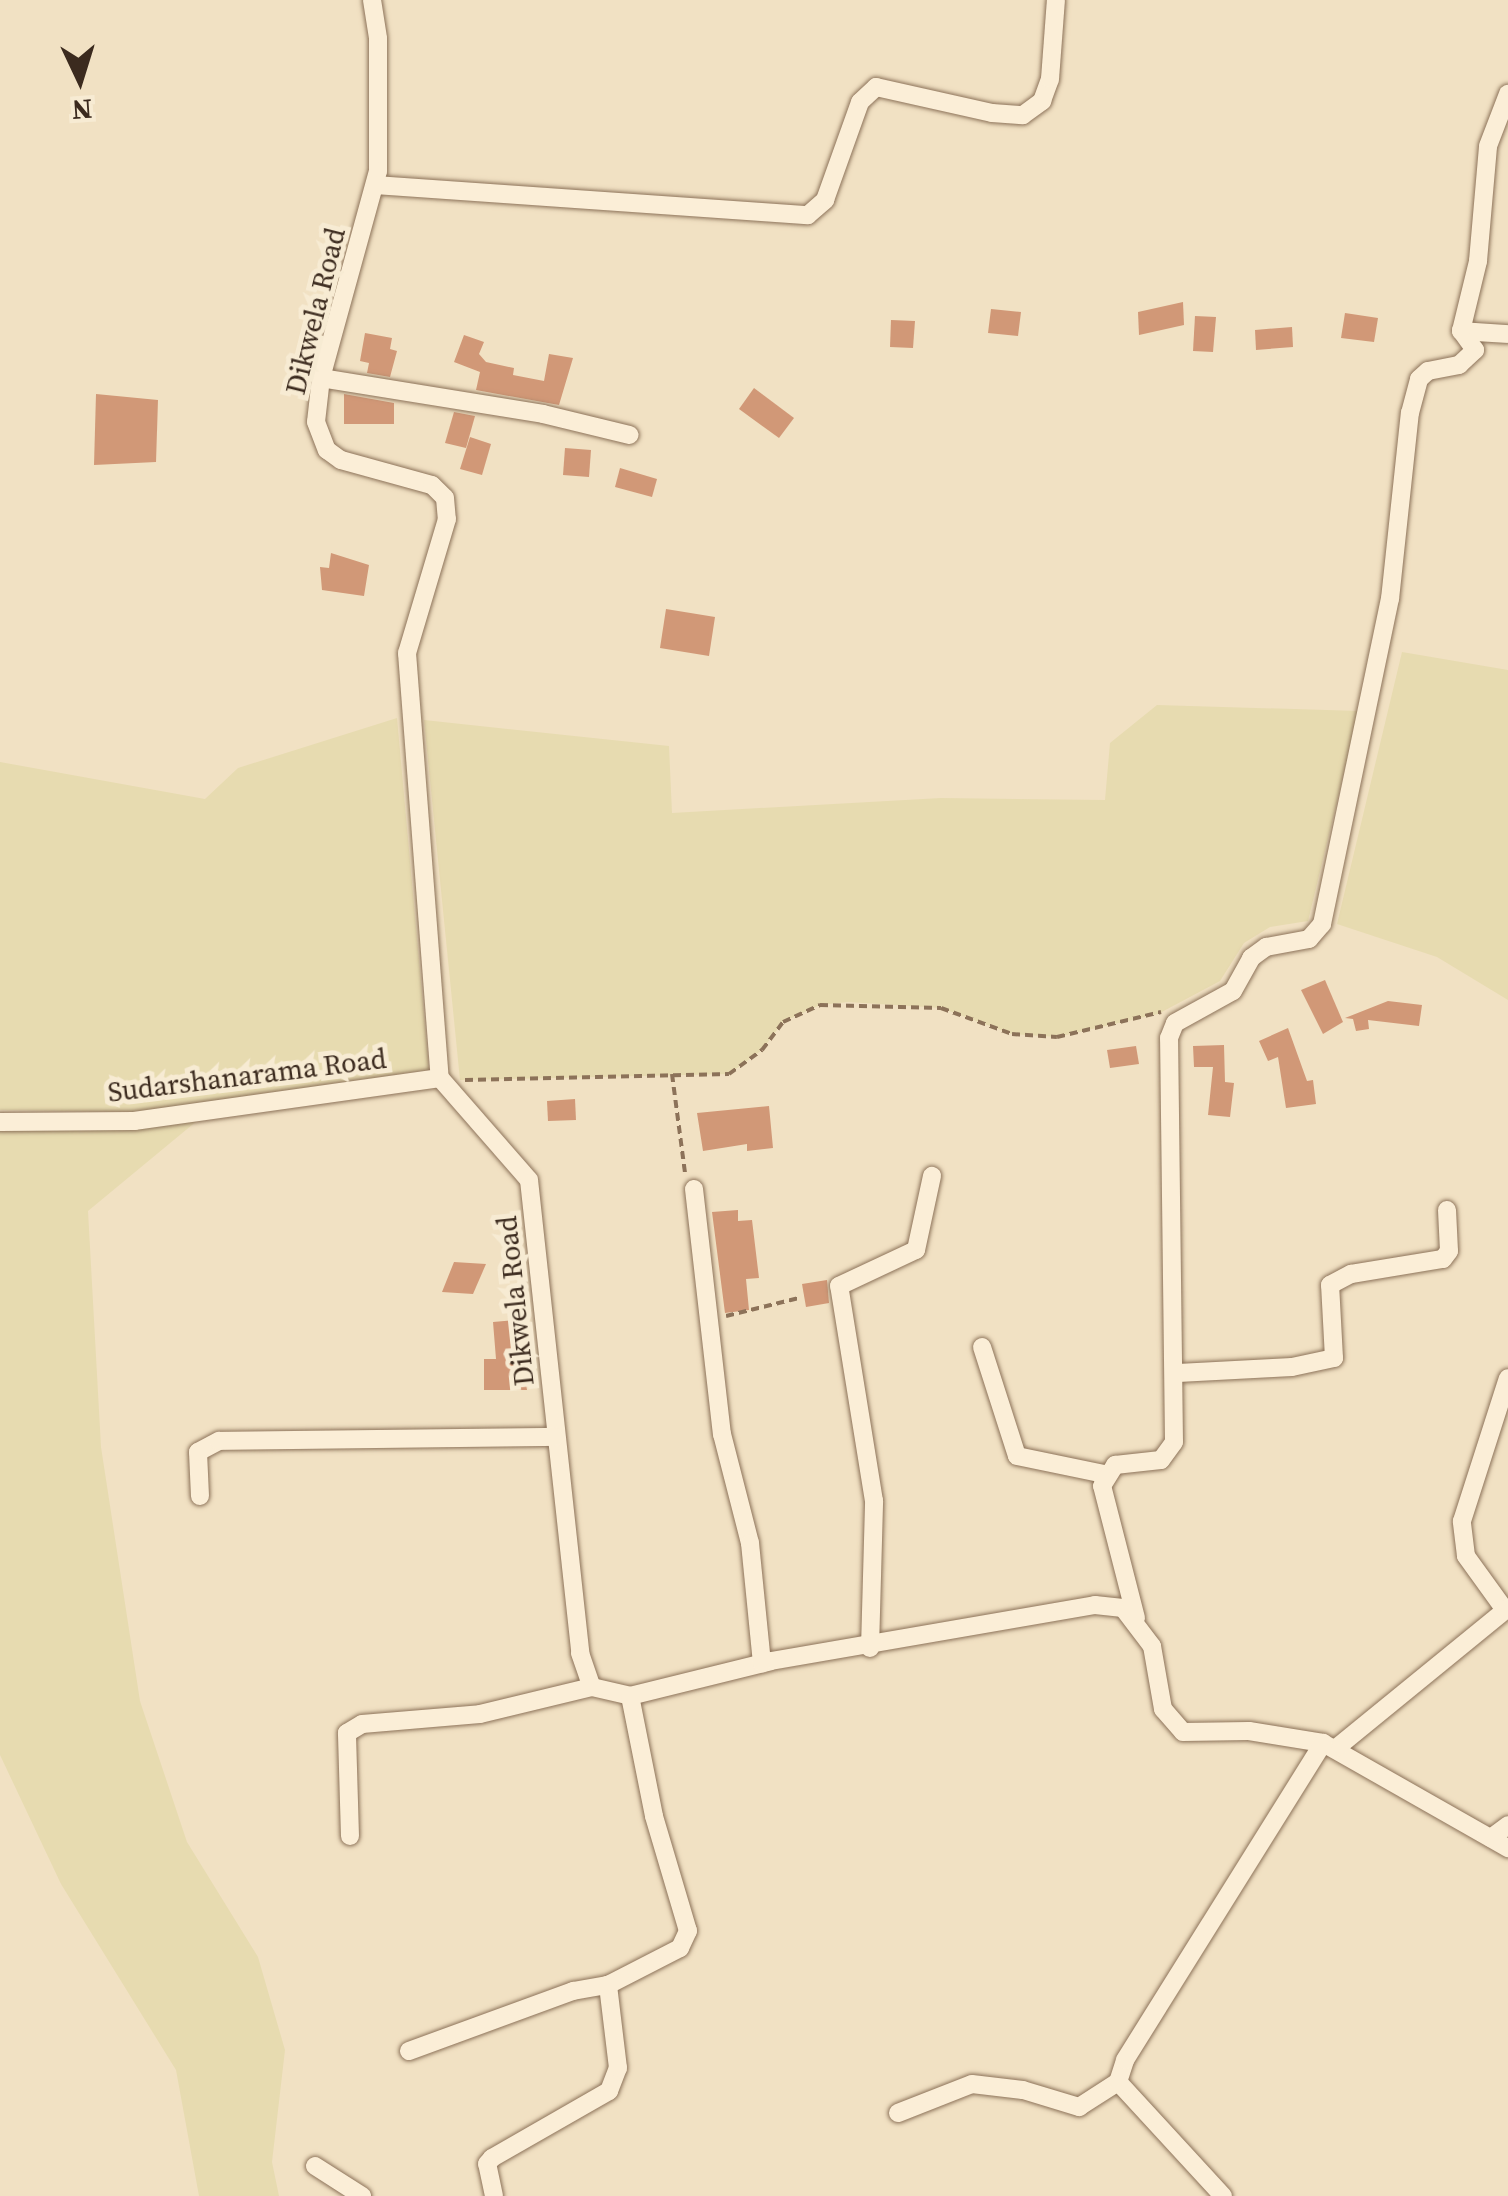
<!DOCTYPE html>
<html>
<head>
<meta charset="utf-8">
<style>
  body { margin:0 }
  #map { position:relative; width:1508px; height:2196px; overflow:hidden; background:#f1e1c3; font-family:"Source Serif 4",serif }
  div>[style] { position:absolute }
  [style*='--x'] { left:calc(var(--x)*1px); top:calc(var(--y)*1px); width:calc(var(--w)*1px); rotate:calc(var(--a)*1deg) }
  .farmland>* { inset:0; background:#e7dbb0 }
  .building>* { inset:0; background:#d19877 }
  .path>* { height:4px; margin-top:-2px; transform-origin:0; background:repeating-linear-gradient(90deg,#8c7259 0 8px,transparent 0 13px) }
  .roads { filter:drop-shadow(0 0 2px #8c7259) drop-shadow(0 0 2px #8c7259) }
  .minor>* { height:18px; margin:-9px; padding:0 9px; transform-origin:9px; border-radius:9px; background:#fbeed7 }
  span { translate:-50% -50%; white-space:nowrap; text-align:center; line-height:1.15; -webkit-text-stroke:10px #f7ebd3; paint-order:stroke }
  .street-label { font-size:28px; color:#3b2a1e }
  .north { position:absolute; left:30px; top:30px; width:100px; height:100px; -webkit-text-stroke:8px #f7ebd3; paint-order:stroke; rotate:176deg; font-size:28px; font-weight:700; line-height:40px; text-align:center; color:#3b2a1e }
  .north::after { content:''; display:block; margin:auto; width:35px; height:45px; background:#3b2a1e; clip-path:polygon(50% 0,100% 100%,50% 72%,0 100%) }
</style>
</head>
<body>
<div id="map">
  <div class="farmland">
    <i style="clip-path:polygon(1402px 652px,1508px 670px,1508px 1000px,1437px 957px,1337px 924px)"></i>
    <i style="clip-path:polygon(1157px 705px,1359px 711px,1308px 921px,1270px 927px,1244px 943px,1220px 981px,1158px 1014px,1057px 1037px,1012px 1034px,941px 1008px,848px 1002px,820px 1005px,783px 1022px,762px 1050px,729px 1074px,460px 1080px,424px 720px,669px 746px,672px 813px,941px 798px,1105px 800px,1110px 743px)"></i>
    <i style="clip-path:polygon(397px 718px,429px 1070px,134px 1112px,0 1110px,0 762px,205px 799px,238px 768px)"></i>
    <i style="clip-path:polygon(198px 1120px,88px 1211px,101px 1447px,140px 1701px,187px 1842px,258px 1957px,285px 2050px,272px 2162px,279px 2196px,199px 2196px,176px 2070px,61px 1884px,0 1755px,0 1129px)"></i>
  </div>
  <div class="building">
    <i style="clip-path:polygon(1183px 302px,1184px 325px,1139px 335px,1138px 312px)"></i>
    <i style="clip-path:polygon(991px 309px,1021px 312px,1018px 336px,988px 333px)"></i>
    <i style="clip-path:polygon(1345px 313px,1378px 318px,1374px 342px,1341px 338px)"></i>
    <i style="clip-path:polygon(1195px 316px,1216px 317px,1213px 352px,1193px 351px)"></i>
    <i style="clip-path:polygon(891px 320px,915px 321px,913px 348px,890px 347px)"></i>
    <i style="clip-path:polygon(1292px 327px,1293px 347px,1256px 350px,1255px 330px)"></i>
    <i style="clip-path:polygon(365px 333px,392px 338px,390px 349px,397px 351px,390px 377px,367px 373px,369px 363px,360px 361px)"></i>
    <i style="clip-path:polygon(464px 335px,484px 342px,479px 354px,486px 362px,514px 368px,513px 375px,544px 381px,549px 354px,573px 358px,559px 405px,476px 390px,480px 372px,454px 362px)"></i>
    <i style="clip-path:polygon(754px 388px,794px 418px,779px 438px,739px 409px)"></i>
    <i style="clip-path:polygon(96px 394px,158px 400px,156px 462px,94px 465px)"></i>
    <i style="clip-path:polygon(344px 394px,394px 403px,394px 424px,344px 424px)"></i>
    <i style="clip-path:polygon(454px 412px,475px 416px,466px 448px,445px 443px)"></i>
    <i style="clip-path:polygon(470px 437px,491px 444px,482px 475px,460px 469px)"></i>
    <i style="clip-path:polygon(565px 448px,591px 450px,589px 477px,563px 475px)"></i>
    <i style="clip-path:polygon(620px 468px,657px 479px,652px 497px,615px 487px)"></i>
    <i style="clip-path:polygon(331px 553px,369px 565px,364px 596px,322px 590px,320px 567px,329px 568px)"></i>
    <i style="clip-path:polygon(666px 609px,715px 617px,709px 656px,660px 648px)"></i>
    <i style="clip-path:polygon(1325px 980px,1343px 1022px,1323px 1034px,1301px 990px)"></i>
    <i style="clip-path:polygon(1388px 1001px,1422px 1005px,1419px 1026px,1368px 1020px,1369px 1029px,1356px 1031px,1353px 1019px,1345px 1018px)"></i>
    <i style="clip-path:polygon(1288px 1028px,1307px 1081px,1313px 1080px,1316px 1104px,1286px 1108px,1278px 1057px,1268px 1061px,1259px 1041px)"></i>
    <i style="clip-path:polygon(1224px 1045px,1225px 1082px,1234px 1083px,1230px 1117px,1208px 1115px,1213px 1067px,1194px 1067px,1193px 1046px)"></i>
    <i style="clip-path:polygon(1136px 1046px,1139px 1064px,1110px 1068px,1107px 1050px)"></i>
    <i style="clip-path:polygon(575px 1099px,576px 1120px,548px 1121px,547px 1101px)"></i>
    <i style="clip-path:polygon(769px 1106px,773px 1148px,747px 1151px,747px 1144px,703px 1151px,697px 1113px)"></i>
    <i style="clip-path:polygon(738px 1210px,738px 1221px,752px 1220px,759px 1278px,746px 1279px,749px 1310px,725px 1313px,712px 1212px)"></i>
    <i style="clip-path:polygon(454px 1262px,486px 1264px,473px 1294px,442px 1292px)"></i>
    <i style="clip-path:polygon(827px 1280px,829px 1303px,806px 1307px,802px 1284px)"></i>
    <i style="clip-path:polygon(515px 1320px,527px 1390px,484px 1390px,484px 1359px,496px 1359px,493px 1322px)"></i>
  </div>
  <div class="path">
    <i style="--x:672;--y:1074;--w:100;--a:82.5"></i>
    <i style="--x:465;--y:1080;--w:264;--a:-1.3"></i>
    <i style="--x:729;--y:1074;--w:41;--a:-36"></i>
    <i style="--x:762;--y:1050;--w:35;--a:-53"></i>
    <i style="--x:783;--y:1022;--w:41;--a:-24.7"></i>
    <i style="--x:820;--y:1005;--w:121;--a:1.4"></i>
    <i style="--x:941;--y:1008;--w:76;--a:20.1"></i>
    <i style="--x:1012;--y:1034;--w:45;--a:3.8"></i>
    <i style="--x:1057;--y:1037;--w:107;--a:-13.5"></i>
    <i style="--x:726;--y:1316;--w:75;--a:-13.9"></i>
  </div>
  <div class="roads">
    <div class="minor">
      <i style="--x:372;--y:0;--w:39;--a:81"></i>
      <i style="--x:378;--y:39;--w:132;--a:90"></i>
      <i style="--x:378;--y:171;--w:215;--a:105.4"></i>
      <i style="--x:321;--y:378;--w:44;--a:96.5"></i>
      <i style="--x:316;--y:422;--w:30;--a:69"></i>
      <i style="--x:327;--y:450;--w:17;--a:36"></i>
      <i style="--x:341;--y:460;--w:94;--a:15.4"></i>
      <i style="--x:432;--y:485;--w:18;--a:45"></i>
      <i style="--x:445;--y:498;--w:21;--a:85"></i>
      <i style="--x:447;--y:519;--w:140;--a:106.6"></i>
      <i style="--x:407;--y:653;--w:426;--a:85.6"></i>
      <i style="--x:440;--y:1078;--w:135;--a:48.9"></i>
      <i style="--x:529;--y:1180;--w:476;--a:83.8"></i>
      <i style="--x:580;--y:1653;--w:36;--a:71"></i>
      <i style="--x:592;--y:1687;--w:39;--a:13"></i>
      <i style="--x:630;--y:1696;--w:145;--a:-13.9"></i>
      <i style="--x:771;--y:1661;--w:329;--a:-9.8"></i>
      <i style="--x:1095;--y:1605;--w:28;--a:6"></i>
      <i style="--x:1123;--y:1608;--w:48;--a:52.7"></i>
      <i style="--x:1152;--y:1646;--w:64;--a:80.1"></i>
      <i style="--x:1163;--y:1709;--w:30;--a:49"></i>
      <i style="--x:1183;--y:1732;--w:66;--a:-0.9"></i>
      <i style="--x:1249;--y:1731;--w:75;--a:9.2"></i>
      <i style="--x:1323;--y:1743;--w:213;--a:29.6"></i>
      <i style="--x:375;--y:185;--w:434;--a:4"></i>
      <i style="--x:808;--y:215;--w:23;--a:-41"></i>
      <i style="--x:825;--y:200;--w:104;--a:-70.3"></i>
      <i style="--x:860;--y:102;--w:22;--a:-43"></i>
      <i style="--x:876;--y:87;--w:119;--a:12.6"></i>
      <i style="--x:992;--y:113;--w:31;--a:4"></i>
      <i style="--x:1023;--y:115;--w:24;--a:-36"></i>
      <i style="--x:1042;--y:101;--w:23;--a:-70"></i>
      <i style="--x:1050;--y:79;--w:79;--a:-85.7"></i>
      <i style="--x:1461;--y:331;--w:47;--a:3.7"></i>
      <i style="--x:321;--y:378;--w:225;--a:9.2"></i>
      <i style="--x:543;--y:414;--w:89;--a:13.6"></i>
      <i style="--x:0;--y:1122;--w:134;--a:-0.4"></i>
      <i style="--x:134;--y:1121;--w:309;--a:-8"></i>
      <i style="--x:694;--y:1189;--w:247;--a:83.5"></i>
      <i style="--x:722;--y:1434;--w:113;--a:75.6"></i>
      <i style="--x:750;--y:1543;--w:121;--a:84.3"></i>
      <i style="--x:982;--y:1347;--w:114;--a:72.2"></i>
      <i style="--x:1017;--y:1456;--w:89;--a:11.7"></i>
      <i style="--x:1178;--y:1373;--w:114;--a:-3"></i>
      <i style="--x:1292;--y:1367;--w:43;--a:-12.1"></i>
      <i style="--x:1334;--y:1358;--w:73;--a:-93.1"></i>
      <i style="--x:1330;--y:1285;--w:24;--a:-28"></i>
      <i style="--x:1351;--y:1274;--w:93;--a:-9.3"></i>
      <i style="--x:1443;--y:1259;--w:10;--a:-53"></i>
      <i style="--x:1449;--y:1251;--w:41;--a:-92.8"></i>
      <i style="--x:200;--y:1496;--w:44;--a:-92.6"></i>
      <i style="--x:198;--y:1452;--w:24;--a:-28"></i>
      <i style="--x:219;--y:1441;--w:336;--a:-0.7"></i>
      <i style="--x:1505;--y:1610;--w:67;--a:-125.8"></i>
      <i style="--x:1466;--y:1556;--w:35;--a:-97"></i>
      <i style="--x:1462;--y:1521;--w:150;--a:-72.2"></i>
      <i style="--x:1136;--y:1618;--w:136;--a:-104.4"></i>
      <i style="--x:1102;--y:1486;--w:25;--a:-58"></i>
      <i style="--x:1115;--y:1465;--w:46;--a:-6.2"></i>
      <i style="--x:1161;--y:1460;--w:22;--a:-54"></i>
      <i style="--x:1174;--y:1442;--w:404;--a:-90.7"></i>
      <i style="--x:1169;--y:1038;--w:16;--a:-68"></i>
      <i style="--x:1175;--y:1023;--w:66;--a:-28.9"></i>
      <i style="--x:1233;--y:991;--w:38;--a:-61"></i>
      <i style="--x:1251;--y:958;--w:19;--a:-36"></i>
      <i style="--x:1266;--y:947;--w:44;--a:-10.5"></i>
      <i style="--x:1309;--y:939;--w:20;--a:-49"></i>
      <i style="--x:1322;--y:924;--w:332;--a:-78.2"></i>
      <i style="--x:1390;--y:599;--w:187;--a:-83.9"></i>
      <i style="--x:1410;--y:413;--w:35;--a:-75"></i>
      <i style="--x:1419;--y:379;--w:12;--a:-42"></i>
      <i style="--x:1428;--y:371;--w:32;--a:-11"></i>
      <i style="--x:1459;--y:365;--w:22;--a:-43"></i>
      <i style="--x:1475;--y:350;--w:24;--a:-126"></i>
      <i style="--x:1461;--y:331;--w:72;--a:-76.3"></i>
      <i style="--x:1478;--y:261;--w:115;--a:-85"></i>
      <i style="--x:1488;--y:146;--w:56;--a:-69"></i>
      <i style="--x:870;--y:1648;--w:147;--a:-88.4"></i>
      <i style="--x:874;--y:1501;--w:218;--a:-99.2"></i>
      <i style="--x:839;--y:1286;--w:85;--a:-25.1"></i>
      <i style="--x:916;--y:1250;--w:76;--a:-77.8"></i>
      <i style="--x:1335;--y:1749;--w:223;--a:-39.2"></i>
      <i style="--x:350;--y:1836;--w:103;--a:-91.7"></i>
      <i style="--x:347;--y:1733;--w:17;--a:-31"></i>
      <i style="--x:362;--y:1724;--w:118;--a:-4.8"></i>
      <i style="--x:480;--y:1714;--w:115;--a:-13.6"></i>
      <i style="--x:1491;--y:1838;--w:21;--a:-37"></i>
      <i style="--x:409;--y:2051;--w:175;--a:-20.1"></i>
      <i style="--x:573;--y:1991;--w:36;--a:-10"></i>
      <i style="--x:898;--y:2113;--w:79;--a:-21.4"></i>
      <i style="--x:972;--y:2084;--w:51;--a:6.7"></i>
      <i style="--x:1023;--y:2090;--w:59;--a:16.9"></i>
      <i style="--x:1079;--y:2107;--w:46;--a:-32.7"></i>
      <i style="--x:315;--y:2166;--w:56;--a:32.6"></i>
      <i style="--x:494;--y:2196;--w:33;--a:-102"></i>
      <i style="--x:487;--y:2164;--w:8;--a:-50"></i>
      <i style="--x:492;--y:2158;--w:135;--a:-29.8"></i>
      <i style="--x:609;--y:2091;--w:25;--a:-69"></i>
      <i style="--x:618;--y:2068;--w:84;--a:-96.9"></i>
      <i style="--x:608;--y:1985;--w:81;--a:-27.2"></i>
      <i style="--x:680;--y:1948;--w:19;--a:-65"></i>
      <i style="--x:688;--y:1931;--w:120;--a:-106.5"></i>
      <i style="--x:654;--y:1816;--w:122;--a:-101.3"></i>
      <i style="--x:1223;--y:2196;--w:155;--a:-132.6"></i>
      <i style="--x:1118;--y:2082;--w:23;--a:-72"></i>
      <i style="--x:1125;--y:2060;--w:374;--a:-58"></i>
    </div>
  </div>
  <div class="street-label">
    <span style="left:315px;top:311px;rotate:-76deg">Dikwela Road</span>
    <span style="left:247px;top:1075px;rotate:-7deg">Sudarshanarama Road</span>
    <span style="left:515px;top:1301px;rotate:-96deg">Dikwela Road</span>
  </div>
  <div class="north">N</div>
</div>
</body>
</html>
